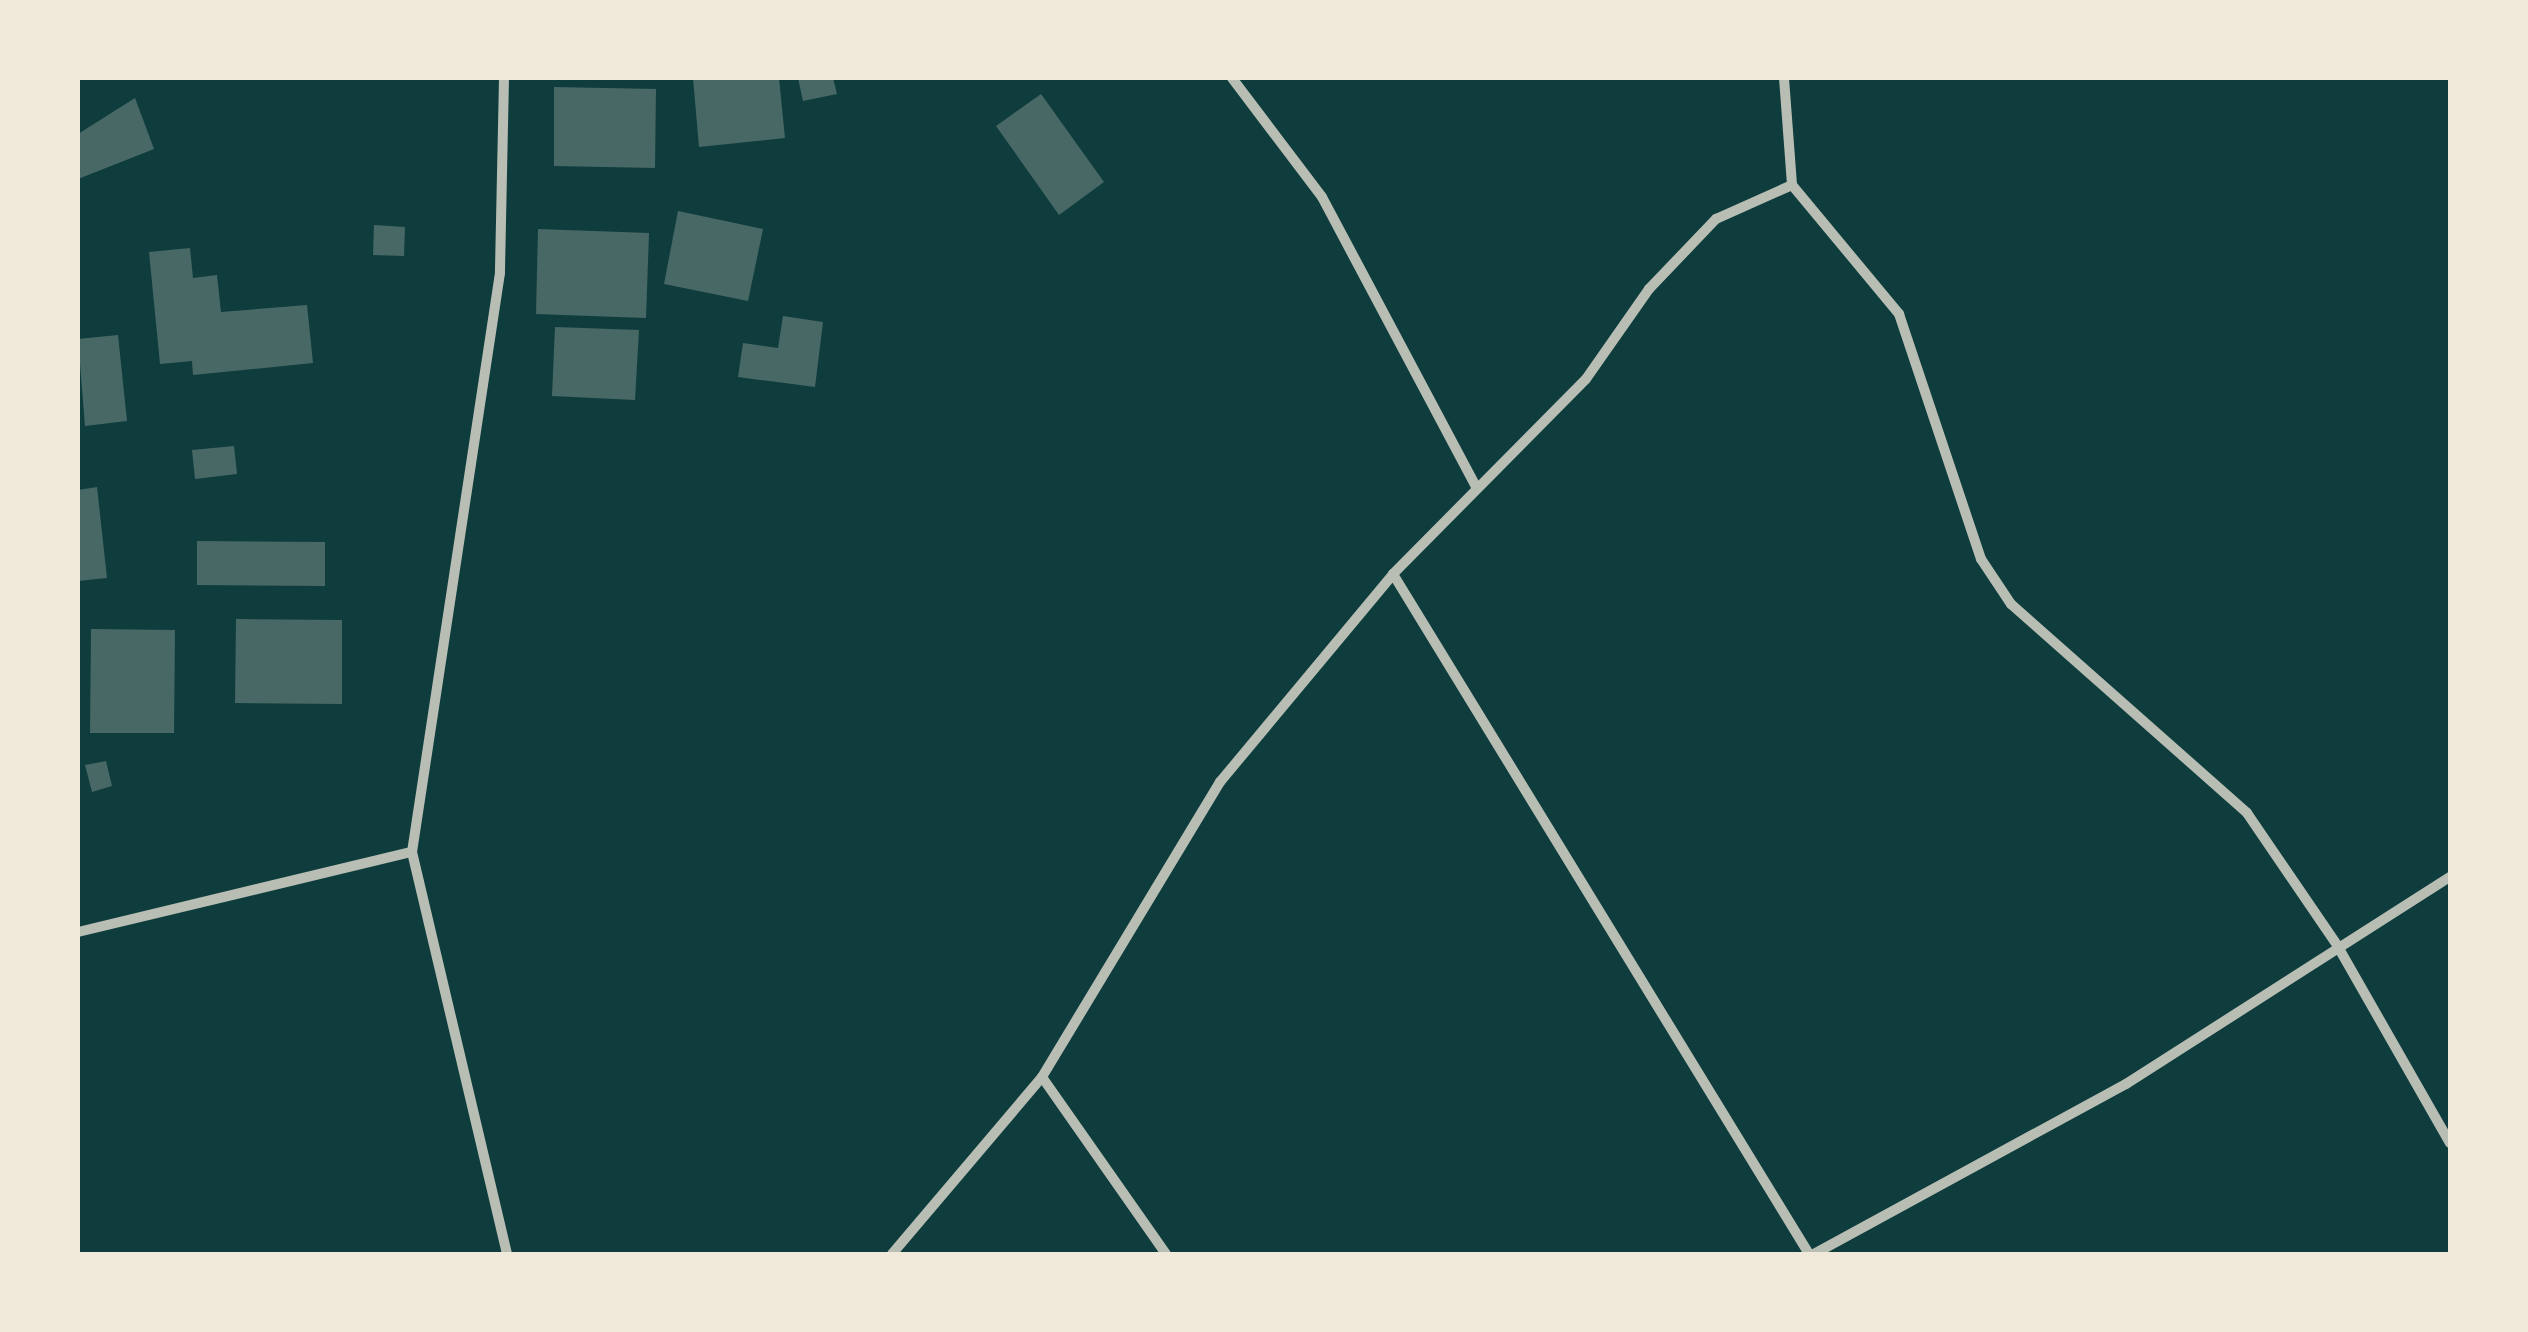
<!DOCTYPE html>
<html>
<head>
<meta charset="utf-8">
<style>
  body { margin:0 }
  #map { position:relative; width:2528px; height:1332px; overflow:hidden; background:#0f3d3e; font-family:"Exo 2",sans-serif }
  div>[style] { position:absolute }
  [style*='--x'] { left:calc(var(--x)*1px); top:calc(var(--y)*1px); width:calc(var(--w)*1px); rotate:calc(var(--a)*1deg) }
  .building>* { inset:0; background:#486865 }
  .minor>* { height:10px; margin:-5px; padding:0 5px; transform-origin:5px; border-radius:5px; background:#b8beb3 }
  span { translate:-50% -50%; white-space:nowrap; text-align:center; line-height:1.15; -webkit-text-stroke:8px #f1e9da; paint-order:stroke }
  .frame { position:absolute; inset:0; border:80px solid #f1e9da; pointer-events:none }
</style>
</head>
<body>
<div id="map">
  <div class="building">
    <i style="clip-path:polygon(693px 78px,779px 78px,785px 138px,699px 147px)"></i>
    <i style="clip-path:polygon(798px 78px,833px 78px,837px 94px,803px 101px)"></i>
    <i style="clip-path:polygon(554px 87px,656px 89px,655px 168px,554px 166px)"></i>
    <i style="clip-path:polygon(1041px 94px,1104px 182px,1059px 215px,996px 126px)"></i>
    <i style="clip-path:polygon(135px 98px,154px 149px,78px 179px,78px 134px)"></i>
    <i style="clip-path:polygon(678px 211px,763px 229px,748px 301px,664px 284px)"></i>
    <i style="clip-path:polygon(374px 225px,405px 227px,404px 256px,373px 255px)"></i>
    <i style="clip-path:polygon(538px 229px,649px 233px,646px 318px,536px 314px)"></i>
    <i style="clip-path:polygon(190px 248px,193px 278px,217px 275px,221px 312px,307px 305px,313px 363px,193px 375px,192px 361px,160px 364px,149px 252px)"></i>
    <i style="clip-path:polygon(783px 316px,823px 322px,815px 387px,738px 377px,743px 343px,778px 348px)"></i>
    <i style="clip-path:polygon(555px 327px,639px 330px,635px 400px,552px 396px)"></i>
    <i style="clip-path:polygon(118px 335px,127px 421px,85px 426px,78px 339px)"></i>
    <i style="clip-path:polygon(234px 446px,237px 474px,195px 479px,192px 450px)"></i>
    <i style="clip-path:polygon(97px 487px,107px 578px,78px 581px,78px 490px)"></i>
    <i style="clip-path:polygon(197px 541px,325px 542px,325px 586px,197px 585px)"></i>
    <i style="clip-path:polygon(236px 619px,342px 620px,342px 704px,235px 703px)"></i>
    <i style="clip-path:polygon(91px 629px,175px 630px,174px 733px,90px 733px)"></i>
    <i style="clip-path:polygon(106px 761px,112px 786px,92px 792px,85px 765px)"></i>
  </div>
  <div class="minor">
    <i style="--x:504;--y:78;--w:195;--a:91.2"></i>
    <i style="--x:500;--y:273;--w:586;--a:98.64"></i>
    <i style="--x:412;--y:852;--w:413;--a:76.7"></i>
    <i style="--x:1232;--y:78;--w:149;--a:52.9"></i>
    <i style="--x:1322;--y:197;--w:328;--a:62"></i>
    <i style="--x:1784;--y:78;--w:107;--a:85.7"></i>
    <i style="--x:1792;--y:185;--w:168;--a:50.3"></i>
    <i style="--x:1899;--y:314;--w:258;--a:71.5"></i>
    <i style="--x:1981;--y:559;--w:54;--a:56.3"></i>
    <i style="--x:2011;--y:604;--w:315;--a:41.5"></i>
    <i style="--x:2247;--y:813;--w:160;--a:55.7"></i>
    <i style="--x:2337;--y:945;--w:228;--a:60.3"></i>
    <i style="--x:1393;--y:574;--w:797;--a:58.54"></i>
    <i style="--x:78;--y:932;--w:343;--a:-13.5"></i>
    <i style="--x:1042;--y:1077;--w:216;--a:55"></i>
    <i style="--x:892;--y:1254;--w:232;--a:-49.7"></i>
    <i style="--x:1042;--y:1077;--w:345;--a:-58.9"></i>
    <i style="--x:1220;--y:782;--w:271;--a:-50.2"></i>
    <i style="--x:1393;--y:574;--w:274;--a:-45.3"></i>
    <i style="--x:1586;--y:379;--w:110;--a:-55"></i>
    <i style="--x:1649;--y:289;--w:97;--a:-46.3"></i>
    <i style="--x:1716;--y:219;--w:83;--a:-24.1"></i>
    <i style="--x:1814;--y:1254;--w:355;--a:-28.6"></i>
    <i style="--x:2126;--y:1084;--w:384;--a:-32.6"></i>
  </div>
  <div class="frame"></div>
</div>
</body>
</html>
